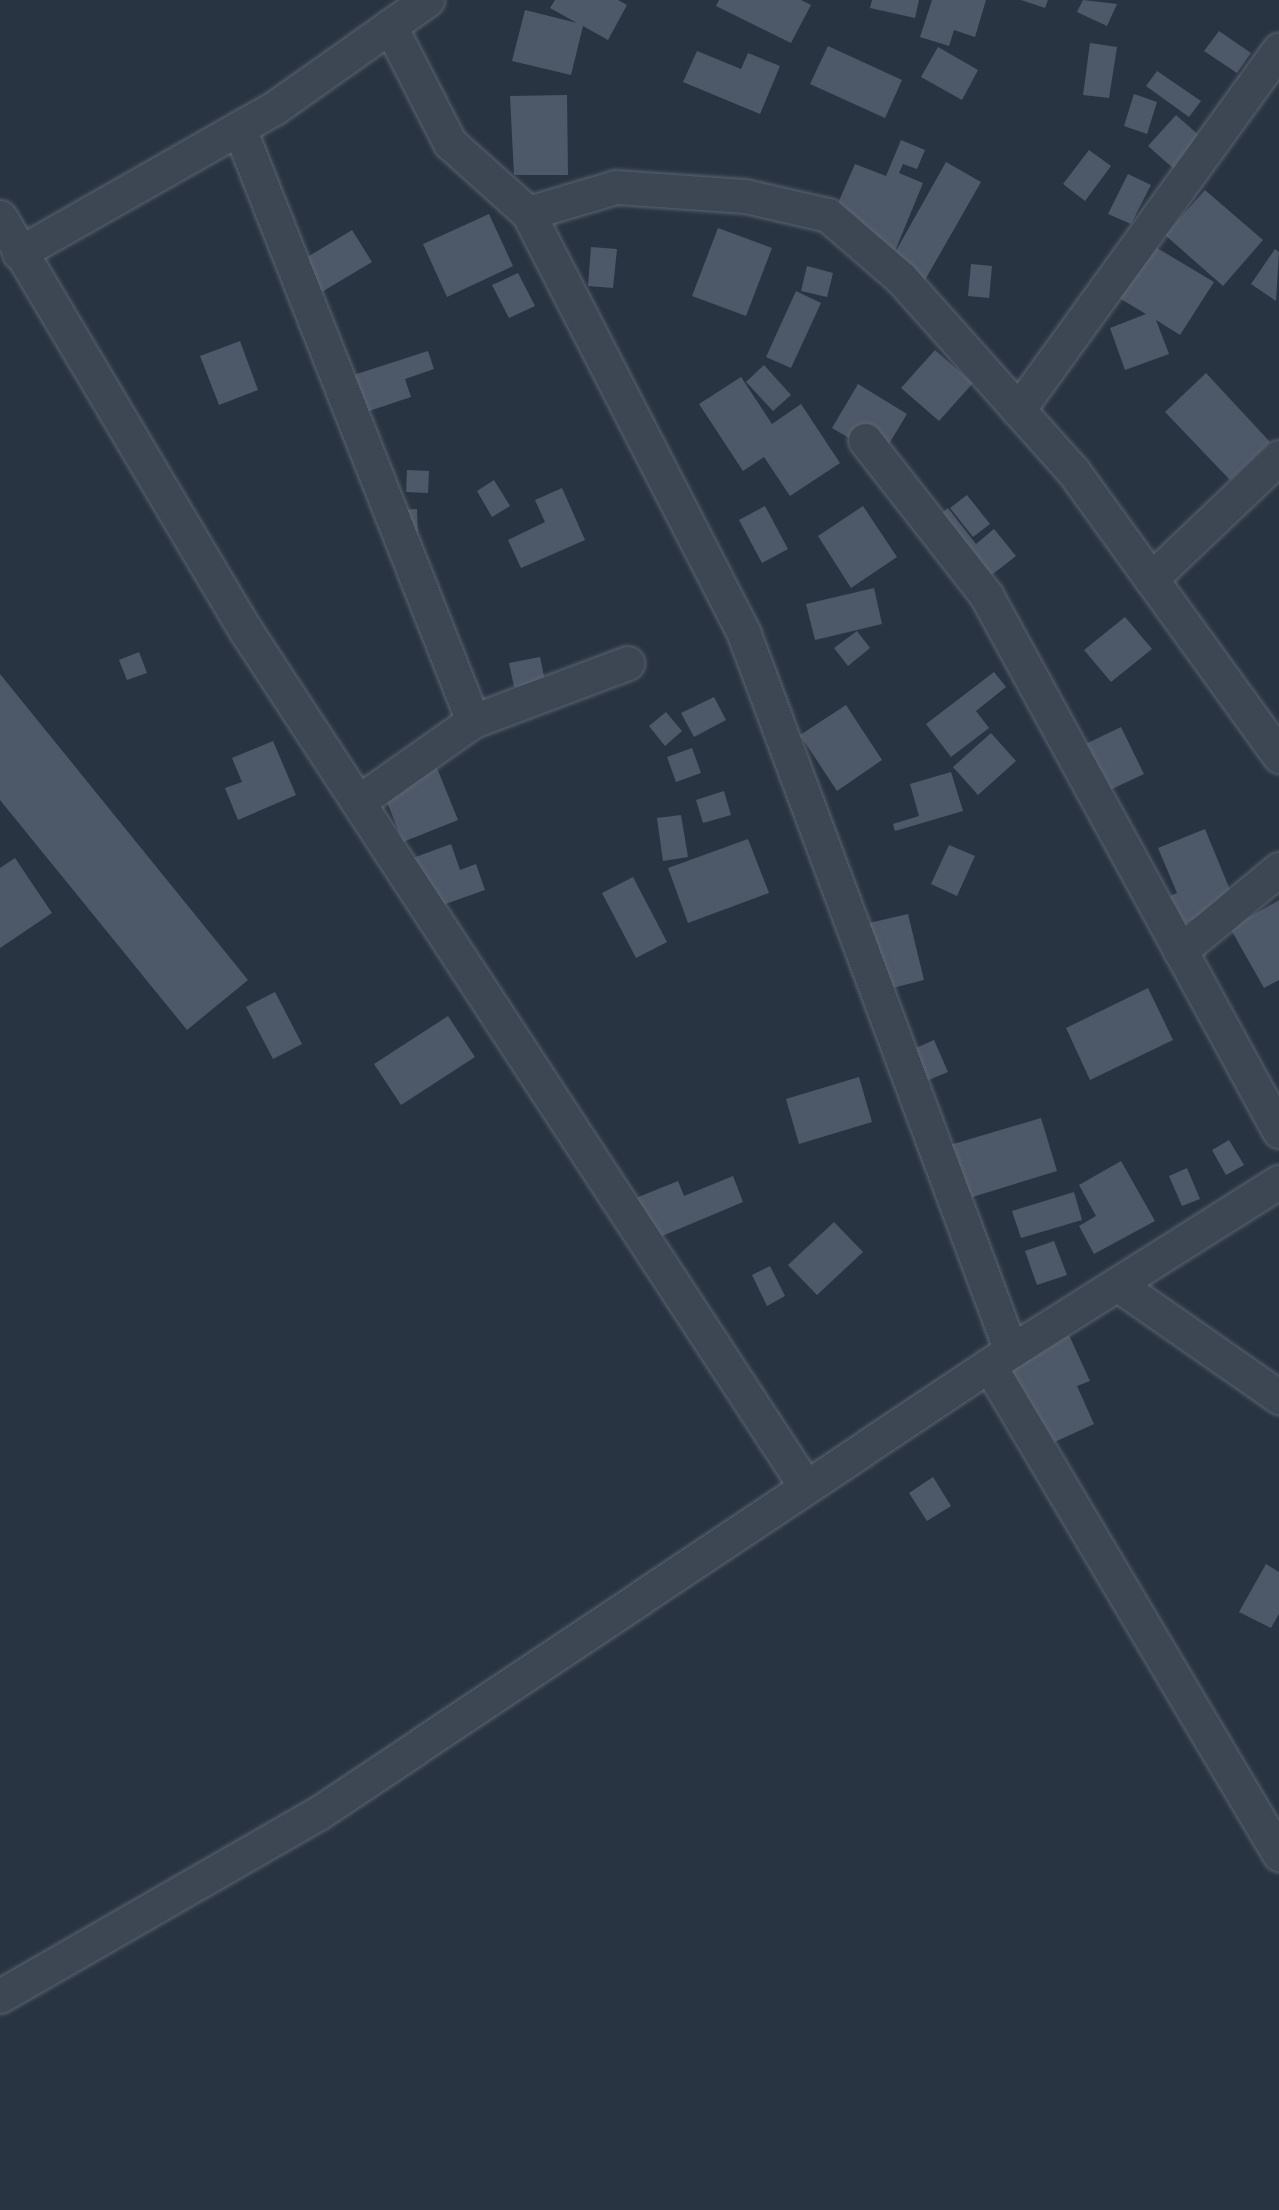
<!DOCTYPE html>
<html>
<head>
<meta charset="utf-8">
<style>
  body { margin:0 }
  #map { position:relative; width:1279px; height:2210px; overflow:hidden; background:#293443; font-family:"PT Sans",sans-serif }
  div>[style] { position:absolute }
  [style*='--x'] { left:calc(var(--x)*1px); top:calc(var(--y)*1px); width:calc(var(--w)*1px); rotate:calc(var(--a)*1deg) }
  .building>* { inset:0; background:#4d5869 }
  .roads { filter:drop-shadow(0 0 2px #5c6470) drop-shadow(0 0 2px #5c6470) }
  .street>* { height:33px; margin:-16.5px; padding:0 16.5px; transform-origin:16.5px; border-radius:16.5px; background:#3d4653 }
  span { translate:-50% -50%; white-space:nowrap; text-align:center; line-height:1.15; -webkit-text-stroke:6px #222b38; paint-order:stroke }
</style>
</head>
<body>
<div id="map">
  <div class="building">
    <i style="clip-path:polygon(555px 0,618px 0,627px 5px,608px 40px,583px 26px,571px 75px,512px 61px,525px 10px,577px 23px,550px 8px)"></i>
    <i style="clip-path:polygon(719px 0,801px 0,811px 5px,791px 43px,716px 6px)"></i>
    <i style="clip-path:polygon(872px 0,919px 0,915px 18px,870px 8px)"></i>
    <i style="clip-path:polygon(932px 0,986px 0,975px 37px,954px 30px,949px 46px,920px 37px)"></i>
    <i style="clip-path:polygon(1021px 0,1048px 0,1045px 8px)"></i>
    <i style="clip-path:polygon(1083px 0,1117px 4px,1107px 26px,1077px 12px)"></i>
    <i style="clip-path:polygon(1219px 31px,1251px 53px,1237px 73px,1204px 51px)"></i>
    <i style="clip-path:polygon(1090px 43px,1117px 47px,1109px 98px,1083px 95px)"></i>
    <i style="clip-path:polygon(828px 46px,902px 80px,885px 118px,810px 84px)"></i>
    <i style="clip-path:polygon(938px 47px,978px 70px,962px 100px,921px 77px)"></i>
    <i style="clip-path:polygon(697px 51px,741px 69px,748px 53px,780px 66px,760px 114px,683px 82px)"></i>
    <i style="clip-path:polygon(1157px 71px,1201px 101px,1189px 117px,1146px 86px)"></i>
    <i style="clip-path:polygon(1134px 94px,1157px 102px,1147px 134px,1124px 126px)"></i>
    <i style="clip-path:polygon(567px 95px,568px 175px,514px 175px,510px 96px)"></i>
    <i style="clip-path:polygon(1176px 115px,1202px 138px,1174px 169px,1148px 146px)"></i>
    <i style="clip-path:polygon(901px 140px,925px 150px,917px 169px,903px 164px,899px 173px,923px 183px,893px 256px,946px 162px,981px 182px,925px 280px,825px 233px,855px 164px,886px 176px)"></i>
    <i style="clip-path:polygon(1089px 150px,1111px 166px,1085px 201px,1063px 184px)"></i>
    <i style="clip-path:polygon(1128px 174px,1151px 185px,1131px 224px,1108px 214px)"></i>
    <i style="clip-path:polygon(1205px 190px,1263px 240px,1223px 286px,1165px 235px)"></i>
    <i style="clip-path:polygon(489px 214px,513px 266px,447px 297px,423px 244px)"></i>
    <i style="clip-path:polygon(718px 228px,772px 248px,746px 316px,692px 296px)"></i>
    <i style="clip-path:polygon(352px 230px,372px 262px,315px 296px,296px 264px)"></i>
    <i style="clip-path:polygon(1147px 242px,1214px 282px,1180px 335px,1156px 320px,1169px 354px,1125px 370px,1110px 328px,1146px 314px,1114px 295px)"></i>
    <i style="clip-path:polygon(591px 247px,617px 249px,613px 288px,588px 286px)"></i>
    <i style="clip-path:polygon(1275px 249px,1279px 252px,1276px 301px,1251px 284px)"></i>
    <i style="clip-path:polygon(971px 264px,992px 266px,989px 298px,968px 296px)"></i>
    <i style="clip-path:polygon(807px 266px,833px 273px,827px 297px,801px 291px)"></i>
    <i style="clip-path:polygon(518px 273px,535px 306px,509px 318px,492px 285px)"></i>
    <i style="clip-path:polygon(796px 291px,821px 303px,791px 368px,766px 357px)"></i>
    <i style="clip-path:polygon(240px 341px,258px 390px,219px 405px,200px 356px)"></i>
    <i style="clip-path:polygon(935px 350px,973px 383px,939px 421px,901px 388px)"></i>
    <i style="clip-path:polygon(428px 351px,434px 369px,405px 379px,411px 397px,354px 416px,341px 379px)"></i>
    <i style="clip-path:polygon(764px 365px,791px 395px,773px 411px,746px 382px)"></i>
    <i style="clip-path:polygon(1206px 373px,1270px 442px,1230px 480px,1165px 412px)"></i>
    <i style="clip-path:polygon(741px 377px,772px 424px,801px 404px,840px 463px,790px 496px,764px 457px,743px 471px,699px 404px)"></i>
    <i style="clip-path:polygon(858px 384px,907px 414px,881px 457px,832px 428px)"></i>
    <i style="clip-path:polygon(407px 470px,429px 471px,428px 493px,406px 492px)"></i>
    <i style="clip-path:polygon(494px 480px,510px 506px,492px 517px,477px 491px)"></i>
    <i style="clip-path:polygon(562px 488px,585px 540px,521px 568px,508px 540px,545px 522px,535px 500px)"></i>
    <i style="clip-path:polygon(967px 495px,990px 524px,973px 537px,950px 508px)"></i>
    <i style="clip-path:polygon(765px 506px,788px 549px,762px 563px,739px 520px)"></i>
    <i style="clip-path:polygon(863px 506px,897px 557px,851px 588px,818px 536px)"></i>
    <i style="clip-path:polygon(948px 508px,976px 544px,994px 529px,1016px 556px,971px 591px,921px 529px)"></i>
    <i style="clip-path:polygon(417px 509px,418px 542px,395px 510px)"></i>
    <i style="clip-path:polygon(874px 588px,882px 624px,815px 640px,806px 604px)"></i>
    <i style="clip-path:polygon(1125px 617px,1152px 649px,1111px 682px,1084px 650px)"></i>
    <i style="clip-path:polygon(857px 631px,870px 648px,848px 666px,834px 648px)"></i>
    <i style="clip-path:polygon(139px 652px,147px 673px,127px 680px,119px 660px)"></i>
    <i style="clip-path:polygon(540px 657px,545px 681px,514px 687px,509px 663px)"></i>
    <i style="clip-path:polygon(994px 672px,1006px 687px,976px 711px,989px 728px,951px 757px,926px 724px)"></i>
    <i style="clip-path:polygon(0 674px,248px 980px,187px 1030px,0 800px)"></i>
    <i style="clip-path:polygon(714px 697px,726px 720px,694px 737px,681px 713px)"></i>
    <i style="clip-path:polygon(846px 705px,882px 760px,837px 791px,800px 735px)"></i>
    <i style="clip-path:polygon(666px 712px,682px 731px,665px 746px,649px 726px)"></i>
    <i style="clip-path:polygon(1121px 727px,1144px 774px,1095px 797px,1073px 750px)"></i>
    <i style="clip-path:polygon(991px 733px,1016px 761px,978px 795px,953px 767px)"></i>
    <i style="clip-path:polygon(273px 741px,296px 795px,238px 820px,225px 788px,242px 782px,232px 758px)"></i>
    <i style="clip-path:polygon(692px 748px,701px 773px,676px 782px,667px 757px)"></i>
    <i style="clip-path:polygon(433px 758px,458px 820px,403px 842px,378px 780px)"></i>
    <i style="clip-path:polygon(951px 772px,963px 811px,895px 831px,893px 824px,919px 816px,910px 784px)"></i>
    <i style="clip-path:polygon(724px 791px,731px 815px,703px 823px,696px 800px)"></i>
    <i style="clip-path:polygon(681px 815px,688px 857px,663px 861px,657px 818px)"></i>
    <i style="clip-path:polygon(1205px 829px,1235px 902px,1168px 930px,1156px 902px,1177px 893px,1158px 848px)"></i>
    <i style="clip-path:polygon(748px 839px,769px 893px,688px 923px,668px 868px)"></i>
    <i style="clip-path:polygon(451px 844px,460px 870px,476px 864px,485px 890px,420px 913px,402px 862px)"></i>
    <i style="clip-path:polygon(949px 845px,975px 856px,957px 896px,931px 884px)"></i>
    <i style="clip-path:polygon(15px 858px,52px 913px,0 948px,0 868px)"></i>
    <i style="clip-path:polygon(633px 877px,667px 942px,636px 958px,602px 893px)"></i>
    <i style="clip-path:polygon(1279px 900px,1279px 980px,1264px 988px,1230px 928px)"></i>
    <i style="clip-path:polygon(908px 914px,924px 980px,873px 993px,856px 926px)"></i>
    <i style="clip-path:polygon(1148px 988px,1173px 1040px,1090px 1080px,1066px 1028px)"></i>
    <i style="clip-path:polygon(275px 992px,302px 1044px,273px 1059px,246px 1007px)"></i>
    <i style="clip-path:polygon(448px 1016px,475px 1057px,401px 1105px,374px 1064px)"></i>
    <i style="clip-path:polygon(934px 1040px,948px 1072px,914px 1086px,900px 1055px)"></i>
    <i style="clip-path:polygon(859px 1077px,872px 1122px,799px 1144px,786px 1099px)"></i>
    <i style="clip-path:polygon(1041px 1118px,1057px 1171px,966px 1199px,950px 1145px)"></i>
    <i style="clip-path:polygon(1229px 1140px,1244px 1165px,1226px 1175px,1212px 1150px)"></i>
    <i style="clip-path:polygon(1121px 1161px,1155px 1221px,1094px 1254px,1079px 1226px,1096px 1216px,1079px 1185px)"></i>
    <i style="clip-path:polygon(1187px 1168px,1200px 1199px,1182px 1206px,1169px 1176px)"></i>
    <i style="clip-path:polygon(733px 1176px,743px 1202px,648px 1242px,631px 1200px,678px 1181px,684px 1196px)"></i>
    <i style="clip-path:polygon(1074px 1192px,1082px 1220px,1021px 1238px,1012px 1211px)"></i>
    <i style="clip-path:polygon(834px 1222px,863px 1252px,817px 1295px,788px 1265px)"></i>
    <i style="clip-path:polygon(1054px 1241px,1067px 1275px,1037px 1285px,1025px 1251px)"></i>
    <i style="clip-path:polygon(770px 1266px,785px 1296px,767px 1306px,752px 1275px)"></i>
    <i style="clip-path:polygon(1068px 1333px,1090px 1381px,1077px 1386px,1094px 1424px,1035px 1451px,996px 1367px)"></i>
    <i style="clip-path:polygon(933px 1477px,951px 1506px,927px 1521px,909px 1493px)"></i>
    <i style="clip-path:polygon(1266px 1564px,1279px 1572px,1279px 1614px,1271px 1628px,1239px 1612px)"></i>
  </div>
  <div class="roads">
    <div class="street">
      <i style="--x:390;--y:26;--w:131;--a:62.9"></i>
      <i style="--x:450;--y:143;--w:105;--a:41.9"></i>
      <i style="--x:528;--y:213;--w:473;--a:62.8"></i>
      <i style="--x:744;--y:634;--w:765;--a:69.58"></i>
      <i style="--x:239;--y:128;--w:637;--a:68.47"></i>
      <i style="--x:528;--y:213;--w:92;--a:-16.5"></i>
      <i style="--x:616;--y:187;--w:129;--a:4"></i>
      <i style="--x:745;--y:196;--w:85;--a:12.9"></i>
      <i style="--x:828;--y:215;--w:96;--a:40.8"></i>
      <i style="--x:901;--y:278;--w:259;--a:48.3"></i>
      <i style="--x:1073;--y:471;--w:352;--a:54.1"></i>
      <i style="--x:0;--y:217;--w:482;--a:59.3"></i>
      <i style="--x:246;--y:631;--w:1023;--a:56.81"></i>
      <i style="--x:19;--y:253;--w:292;--a:-29.6"></i>
      <i style="--x:273;--y:109;--w:189;--a:-35.3"></i>
      <i style="--x:1018;--y:410;--w:445;--a:-54.1"></i>
      <i style="--x:865;--y:440;--w:197;--a:52"></i>
      <i style="--x:986;--y:595;--w:611;--a:61.34"></i>
      <i style="--x:1151;--y:579;--w:177;--a:-43.6"></i>
      <i style="--x:358;--y:802;--w:141;--a:-35.2"></i>
      <i style="--x:473;--y:721;--w:165;--a:-20.6"></i>
      <i style="--x:1180;--y:951;--w:129;--a:-39.6"></i>
      <i style="--x:1117;--y:1284;--w:198;--a:34.9"></i>
      <i style="--x:989;--y:1365;--w:569;--a:59.33"></i>
      <i style="--x:0;--y:1996;--w:369;--a:-29.9"></i>
      <i style="--x:320;--y:1812;--w:805;--a:-33.75"></i>
      <i style="--x:989;--y:1365;--w:343;--a:-32.3"></i>
    </div>
  </div>
</div>
</body>
</html>
